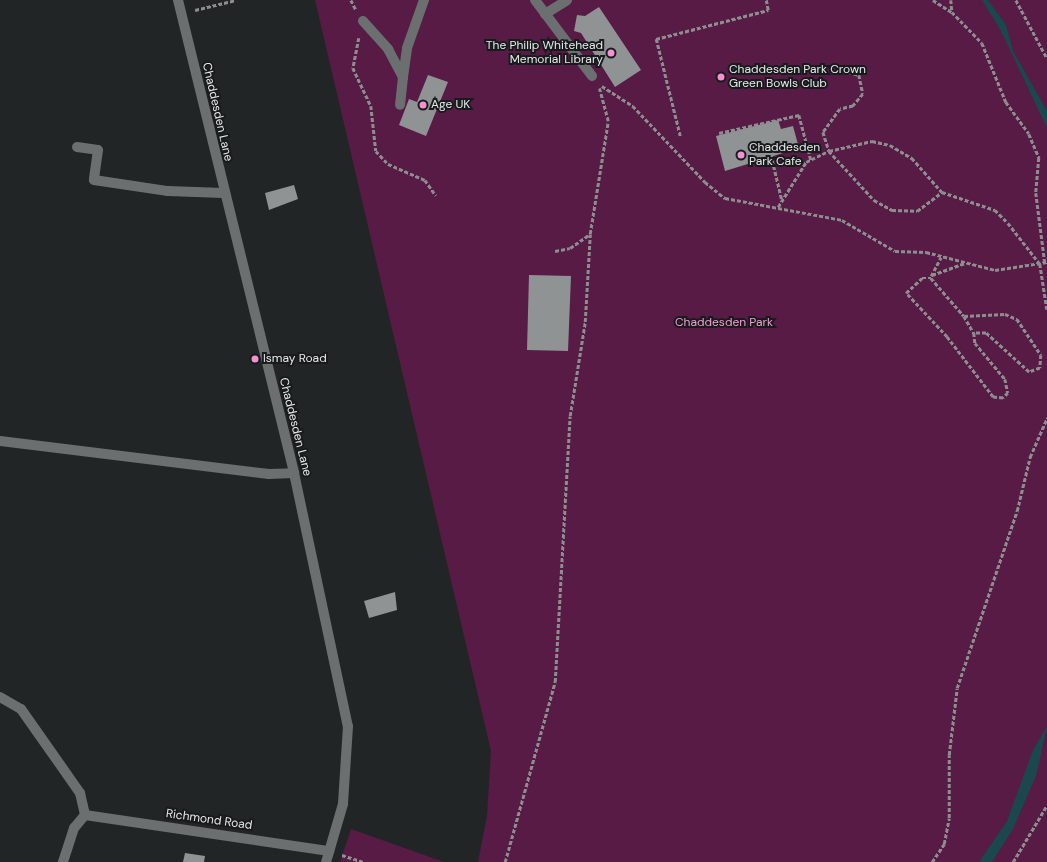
<!DOCTYPE html>
<html>
<head>
<meta charset="utf-8">
<style>
  body { margin:0 }
  #map { position:relative; width:1047px; height:862px; overflow:hidden; background:#222525; font-family:"DM Sans",sans-serif }
  div>[style] { position:absolute }
  [style*='--x'] { left:calc(var(--x)*1px); top:calc(var(--y)*1px); width:calc(var(--w)*1px); rotate:calc(var(--a)*1deg) }
  .green>* { inset:0; background:#571b45 }
  .water>* { inset:0; background:#1b474e }
  .building>* { inset:0; background:#8f9393 }
  .path>* { height:2.5px; margin-top:-1.25px; transform-origin:0; background:repeating-linear-gradient(90deg,#8c8e8f 0 4px,transparent 0 6px) }
  .minor>* { height:10px; margin:-5px; padding:0 5px; transform-origin:5px; border-radius:5px; background:#6b6f6f }
  .dots>* { width:11px; height:11px; translate:-50% -50%; box-sizing:border-box; border:2px solid #181b1c; border-radius:50% }
  span { translate:-50% -50%; white-space:nowrap; text-align:center; line-height:1.15; -webkit-text-stroke:4px #181b1c; paint-order:stroke }
  .poi-label { font-size:12px; color:#e5e7e8 }
  .right { translate:-100% -50%; text-align:right }
  .left { translate:0 -50%; text-align:left }
  .street-label { font-size:12px; color:#e5e7e8 }
  .park-label { font-size:12px; color:#f59ed5 }
</style>
</head>
<body>
<div id="map">
  <div class="green">
    <i style="clip-path:polygon(315px 0,1047px 0,1047px 862px,478px 862px,487px 816px,491px 751px)"></i>
    <i style="clip-path:polygon(351px 829px,444px 862px,340px 862px)"></i>
  </div>
  <div class="water">
    <i style="clip-path:polygon(982px 0,988px 0,1006px 25px,1013px 51px,1047px 111px,1047px 128px,1001px 31px)"></i>
    <i style="clip-path:polygon(1047px 726px,1036px 776px,1013px 829px,992px 862px,979px 862px,1007px 821px,1033px 750px)"></i>
  </div>
  <div class="building">
    <i style="clip-path:polygon(599px 7px,641px 70px,615px 87px,581px 33px,574px 31px,577px 15px,585px 16px)"></i>
    <i style="clip-path:polygon(428px 75px,448px 82px,426px 136px,399px 125px,409px 99px,417px 102px)"></i>
    <i style="clip-path:polygon(778px 120px,781px 129px,793px 126px,799px 148px,725px 171px,716px 136px)"></i>
    <i style="clip-path:polygon(294px 185px,298px 199px,269px 210px,265px 193px)"></i>
    <i style="clip-path:polygon(529px 275px,571px 276px,568px 351px,527px 350px)"></i>
    <i style="clip-path:polygon(395px 592px,397px 610px,369px 618px,364px 601px)"></i>
    <i style="clip-path:polygon(185px 853px,205px 856px,204px 862px,183px 862px)"></i>
  </div>
  <div class="path">
    <i style="--x:351;--y:0;--w:11;--a:63"></i>
    <i style="--x:933;--y:0;--w:24;--a:33"></i>
    <i style="--x:951;--y:0;--w:12;--a:85"></i>
    <i style="--x:952;--y:12;--w:43;--a:45.9"></i>
    <i style="--x:982;--y:43;--w:64;--a:67.9"></i>
    <i style="--x:1006;--y:102;--w:39;--a:54"></i>
    <i style="--x:1029;--y:134;--w:26;--a:67"></i>
    <i style="--x:1039;--y:158;--w:35;--a:95"></i>
    <i style="--x:1036;--y:193;--w:71;--a:82.7"></i>
    <i style="--x:1016;--y:0;--w:66;--a:61.9"></i>
    <i style="--x:195;--y:10;--w:42;--a:-13.7"></i>
    <i style="--x:359;--y:38;--w:31;--a:101"></i>
    <i style="--x:353;--y:68;--w:42;--a:64.7"></i>
    <i style="--x:371;--y:106;--w:45;--a:83.7"></i>
    <i style="--x:376;--y:151;--w:18;--a:47"></i>
    <i style="--x:388;--y:164;--w:40;--a:23.4"></i>
    <i style="--x:425;--y:180;--w:19;--a:55"></i>
    <i style="--x:842;--y:70;--w:18;--a:16"></i>
    <i style="--x:859;--y:75;--w:19;--a:78"></i>
    <i style="--x:863;--y:94;--w:16;--a:130"></i>
    <i style="--x:853;--y:106;--w:13;--a:167"></i>
    <i style="--x:840;--y:109;--w:29;--a:126"></i>
    <i style="--x:823;--y:132;--w:20;--a:72"></i>
    <i style="--x:829;--y:151;--w:67;--a:47.4"></i>
    <i style="--x:874;--y:200;--w:21;--a:29"></i>
    <i style="--x:892;--y:210;--w:25;--a:2"></i>
    <i style="--x:917;--y:211;--w:31;--a:-37"></i>
    <i style="--x:602;--y:86;--w:37;--a:33"></i>
    <i style="--x:633;--y:106;--w:105;--a:46.5"></i>
    <i style="--x:705;--y:182;--w:26;--a:39"></i>
    <i style="--x:725;--y:198;--w:119;--a:10.6"></i>
    <i style="--x:842;--y:220;--w:61;--a:30.3"></i>
    <i style="--x:895;--y:251;--w:31;--a:2"></i>
    <i style="--x:926;--y:252;--w:71;--a:14.6"></i>
    <i style="--x:995;--y:270;--w:53;--a:-8.7"></i>
    <i style="--x:719;--y:133;--w:82;--a:-12.7"></i>
    <i style="--x:799;--y:115;--w:47;--a:75.1"></i>
    <i style="--x:680;--y:136;--w:100;--a:-103.9"></i>
    <i style="--x:656;--y:39;--w:116;--a:-14.5"></i>
    <i style="--x:768;--y:10;--w:10;--a:-101"></i>
    <i style="--x:771;--y:154;--w:47;--a:76.6"></i>
    <i style="--x:778;--y:207;--w:53;--a:-58.1"></i>
    <i style="--x:806;--y:162;--w:25;--a:-26"></i>
    <i style="--x:829;--y:151;--w:44;--a:-13.1"></i>
    <i style="--x:872;--y:141;--w:18;--a:13"></i>
    <i style="--x:890;--y:145;--w:26;--a:31"></i>
    <i style="--x:912;--y:158;--w:45;--a:48.6"></i>
    <i style="--x:942;--y:192;--w:56;--a:18.8"></i>
    <i style="--x:995;--y:210;--w:18;--a:45"></i>
    <i style="--x:1008;--y:223;--w:52;--a:52"></i>
    <i style="--x:1040;--y:264;--w:46;--a:81.2"></i>
    <i style="--x:555;--y:251;--w:15;--a:-11"></i>
    <i style="--x:570;--y:248;--w:24;--a:-35"></i>
    <i style="--x:932;--y:275;--w:35;--a:-20"></i>
    <i style="--x:931;--y:276;--w:21;--a:-62"></i>
    <i style="--x:922;--y:278;--w:9;--a:0"></i>
    <i style="--x:931;--y:278;--w:50;--a:49"></i>
    <i style="--x:964;--y:316;--w:20;--a:60"></i>
    <i style="--x:974;--y:333;--w:10;--a:84"></i>
    <i style="--x:975;--y:343;--w:47;--a:50.2"></i>
    <i style="--x:1005;--y:379;--w:14;--a:78"></i>
    <i style="--x:1008;--y:393;--w:7;--a:135"></i>
    <i style="--x:1003;--y:398;--w:10;--a:-174"></i>
    <i style="--x:993;--y:397;--w:76;--a:-127.5"></i>
    <i style="--x:947;--y:337;--w:60;--a:-133"></i>
    <i style="--x:906;--y:293;--w:22;--a:-43"></i>
    <i style="--x:964;--y:316;--w:41;--a:-2.8"></i>
    <i style="--x:1005;--y:314;--w:13;--a:23"></i>
    <i style="--x:1017;--y:319;--w:43;--a:56.3"></i>
    <i style="--x:1041;--y:355;--w:13;--a:94"></i>
    <i style="--x:1040;--y:368;--w:12;--a:160"></i>
    <i style="--x:1029;--y:372;--w:58;--a:-137.8"></i>
    <i style="--x:986;--y:333;--w:12;--a:180"></i>
    <i style="--x:342;--y:855;--w:22;--a:18"></i>
    <i style="--x:505;--y:862;--w:187;--a:-74.5"></i>
    <i style="--x:555;--y:682;--w:266;--a:-86.8"></i>
    <i style="--x:570;--y:416;--w:95;--a:-80.9"></i>
    <i style="--x:585;--y:322;--w:88;--a:-86.7"></i>
    <i style="--x:590;--y:234;--w:114;--a:-80.9"></i>
    <i style="--x:608;--y:121;--w:34;--a:-105"></i>
    <i style="--x:932;--y:862;--w:22;--a:-56"></i>
    <i style="--x:944;--y:844;--w:26;--a:-79"></i>
    <i style="--x:949;--y:818;--w:63;--a:-90"></i>
    <i style="--x:949;--y:755;--w:67;--a:-83.2"></i>
    <i style="--x:957;--y:688;--w:187;--a:-71.3"></i>
    <i style="--x:1017;--y:511;--w:56;--a:-76.5"></i>
    <i style="--x:1030;--y:457;--w:43;--a:-66.4"></i>
    <i style="--x:1013;--y:862;--w:66;--a:-59.2"></i>
  </div>
  <div class="minor">
    <i style="--x:178;--y:0;--w:487;--a:76.2"></i>
    <i style="--x:294;--y:473;--w:259;--a:78"></i>
    <i style="--x:348;--y:726;--w:78;--a:93.7"></i>
    <i style="--x:343;--y:804;--w:60;--a:106.3"></i>
    <i style="--x:535;--y:0;--w:95;--a:53.1"></i>
    <i style="--x:545;--y:14;--w:26;--a:-32"></i>
    <i style="--x:363;--y:21;--w:38;--a:48"></i>
    <i style="--x:388;--y:49;--w:32;--a:62"></i>
    <i style="--x:403;--y:77;--w:28;--a:96"></i>
    <i style="--x:403;--y:77;--w:29;--a:-82"></i>
    <i style="--x:407;--y:48;--w:51;--a:-70.5"></i>
    <i style="--x:77;--y:147;--w:21;--a:8"></i>
    <i style="--x:98;--y:150;--w:30;--a:98"></i>
    <i style="--x:94;--y:180;--w:75;--a:8.5"></i>
    <i style="--x:168;--y:191;--w:55;--a:2.1"></i>
    <i style="--x:0;--y:441;--w:271;--a:7"></i>
    <i style="--x:269;--y:474;--w:25;--a:-2"></i>
    <i style="--x:0;--y:697;--w:24;--a:30"></i>
    <i style="--x:21;--y:709;--w:103;--a:54.9"></i>
    <i style="--x:80;--y:793;--w:23;--a:77"></i>
    <i style="--x:85;--y:815;--w:17;--a:130"></i>
    <i style="--x:74;--y:828;--w:36;--a:108"></i>
    <i style="--x:85;--y:815;--w:247;--a:8.4"></i>
  </div>
  <div class="dots">
    <i style="left:611px;top:53px;background:#f590d1"></i>
    <i style="left:721px;top:77px;background:#f590d1"></i>
    <i style="left:423px;top:105px;background:#f590d1"></i>
    <i style="left:741px;top:155px;background:#f590d1"></i>
    <i style="left:255px;top:359px;background:#f590d1"></i>
  </div>
  <div class="poi-label">
    <span class="right" style="left:603px;top:53px">The Philip Whitehead<br>Memorial Library</span>
    <span class="left" style="left:729px;top:77px">Chaddesden Park Crown<br>Green Bowls Club</span>
    <span class="left" style="left:431px;top:105px">Age UK</span>
    <span class="left" style="left:749px;top:155px">Chaddesden<br>Park Cafe</span>
    <span class="left" style="left:263px;top:359px">Ismay Road</span>
  </div>
  <div class="street-label">
    <span style="left:217px;top:112px;rotate:77deg">Chaddesden Lane</span>
    <span style="left:295px;top:427px;rotate:76deg">Chaddesden Lane</span>
    <span style="left:209px;top:820px;rotate:8deg">Richmond Road</span>
  </div>
  <div class="park-label">
    <span style="left:724px;top:323px">Chaddesden Park</span>
  </div>
</div>
</body>
</html>
